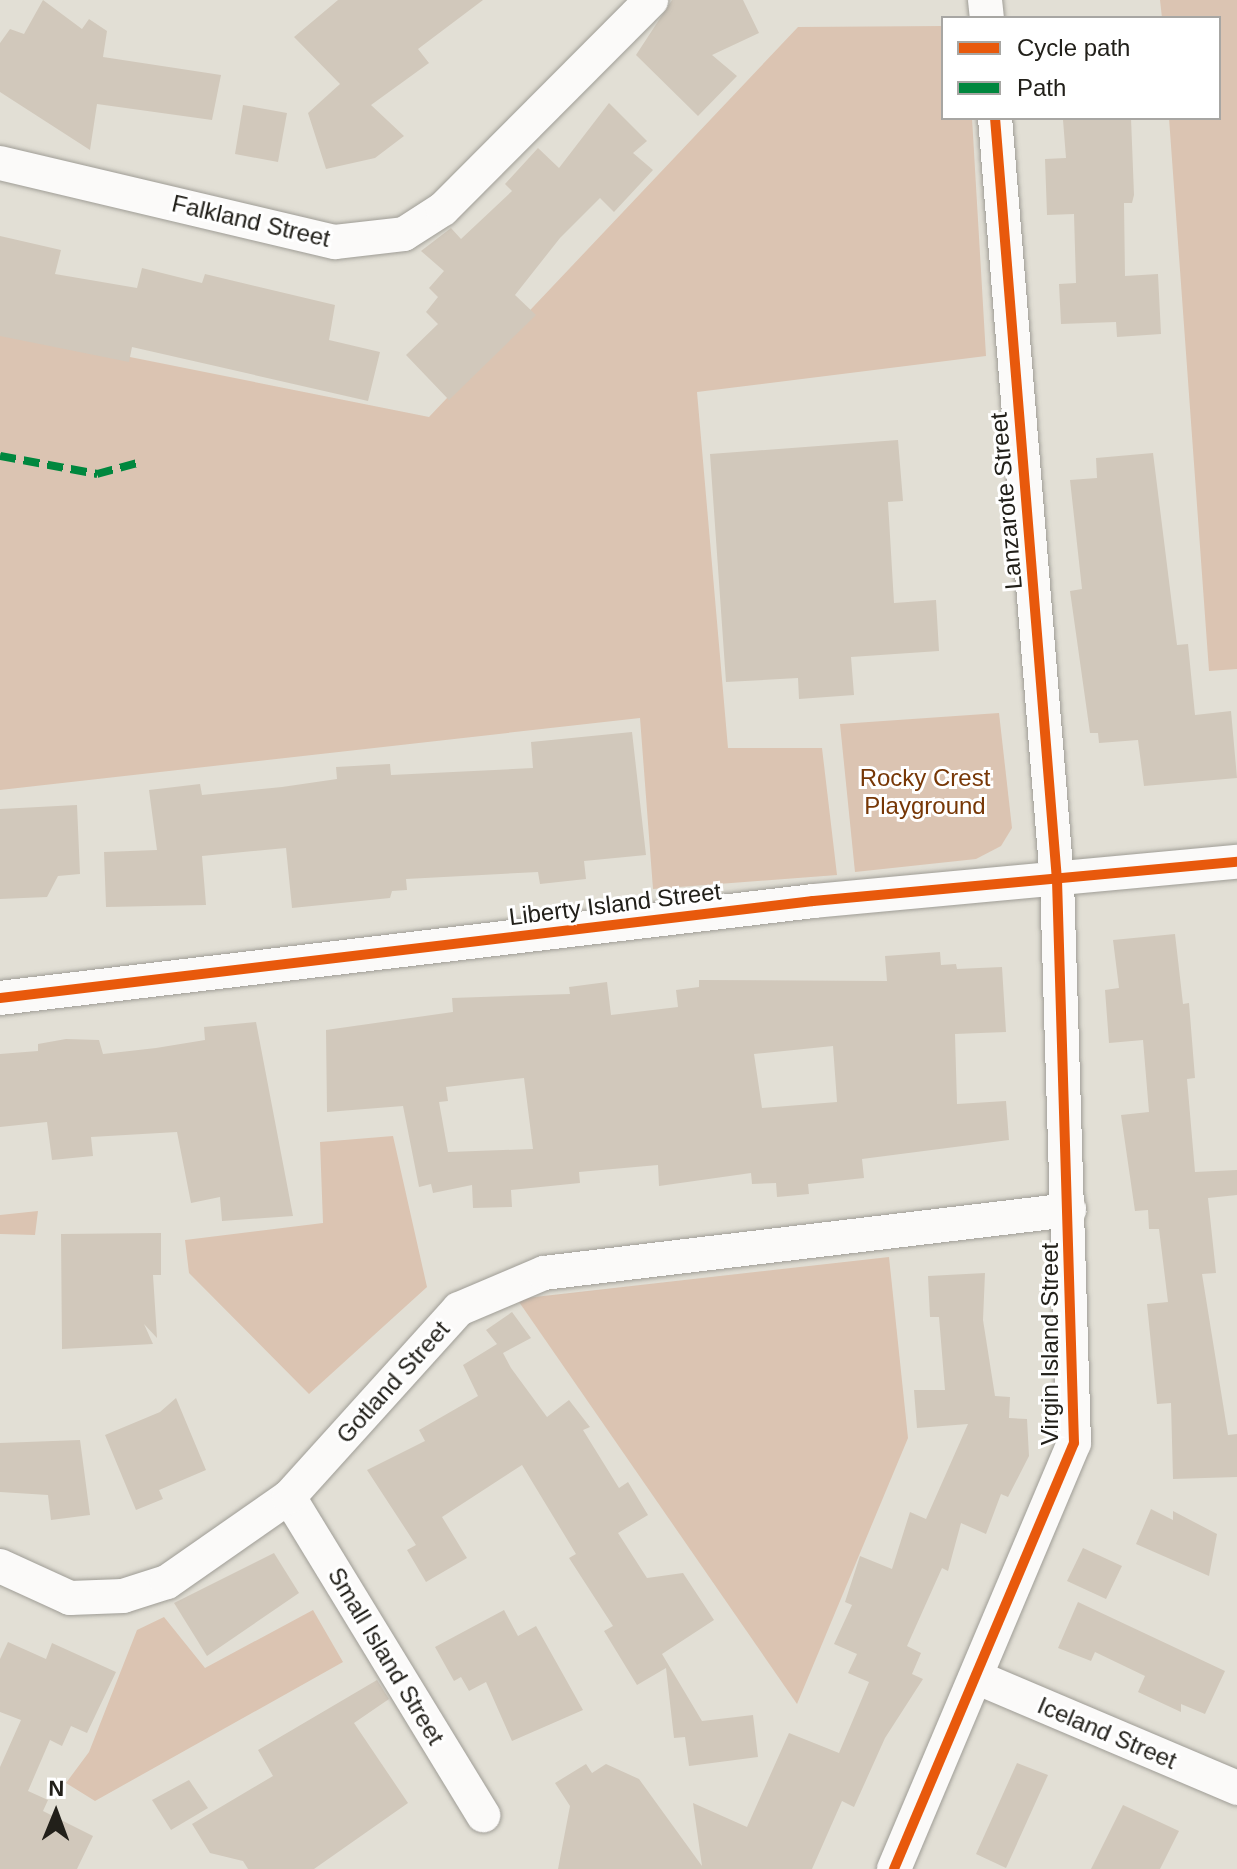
<!DOCTYPE html>
<html>
<head>
<meta charset="utf-8">
<style>
  body { margin:0 }
  #map { position:relative; width:1237px; height:1869px; overflow:hidden; background:#e2dfd5; font-family:Arial,sans-serif }
  div>[style] { position:absolute }
  [style*='--x'] { left:calc(var(--x)*1px); top:calc(var(--y)*1px); width:calc(var(--w)*1px); rotate:calc(var(--a)*1deg) }
  .green>* { inset:0; background:#dbc4b2 }
  .building>* { inset:0; background:#d1c8bb }
  .roads { filter:drop-shadow(0 0 2px #9f9d96) drop-shadow(0 0 2px #9f9d96) }
  .minor>* { height:34px; margin:-17px; padding:0 17px; transform-origin:17px; border-radius:17px; background:#fbfaf9 }
  .quiet>* { height:8px; margin-top:-4px; transform-origin:0; background:repeating-linear-gradient(90deg,#00873e 0 16px,transparent 0 24px) }
  .cycleway>* { height:10px; margin:-5px; padding:0 5px; transform-origin:5px; border-radius:5px; background:#e8590c }
  span { translate:-50% -50%; white-space:nowrap; text-align:center; line-height:1.15; -webkit-text-stroke:6px #fff; paint-order:stroke }
  .street-label { font-size:24px; color:#22201a }
  .park-label { font-size:24px; color:#773706 }
  .legend { position:absolute; left:941px; top:16px; width:280px; height:104px; box-sizing:border-box; background:#fff; border:2px solid #a7a6a3; margin:0; padding:10px 14px; list-style:none; font-size:24px; color:#22201a }
  .legend li { display:flex; align-items:center; gap:16px; height:40px }
  .legend b { width:40px; border:2px solid #a7a6a3 }
  .north { position:absolute; left:16px; top:1773px; width:80px; height:80px; -webkit-text-stroke:6px #fff; paint-order:stroke; rotate:1deg; font-size:22px; font-weight:700; line-height:32px; text-align:center; color:#22201a }
  .north::after { content:''; display:block; margin:auto; width:28px; height:36px; background:#22201a; clip-path:polygon(50% 0,100% 100%,50% 72%,0 100%) }
</style>
</head>
<body>
<div id="map">
  <div class="green">
    <i style="clip-path:polygon(1160px 0,1237px 0,1237px 669px,1209px 671px,1169px 118px,1219px 118px,1219px 18px,1162px 18px)"></i>
    <i style="clip-path:polygon(943px 26px,943px 118px,972px 118px,986px 356px,697px 392px,728px 748px,822px 748px,837px 875px,653px 889px,640px 718px,0 790px,0 331px,429px 417px,798px 27px)"></i>
    <i style="clip-path:polygon(999px 713px,1012px 828px,1001px 846px,976px 859px,855px 872px,840px 724px)"></i>
    <i style="clip-path:polygon(393px 1136px,427px 1287px,309px 1394px,189px 1273px,185px 1240px,323px 1223px,320px 1142px)"></i>
    <i style="clip-path:polygon(38px 1211px,35px 1235px,0 1234px,0 1215px)"></i>
    <i style="clip-path:polygon(889px 1257px,908px 1438px,797px 1704px,517px 1299px)"></i>
    <i style="clip-path:polygon(313px 1610px,343px 1662px,95px 1801px,66px 1783px,89px 1752px,137px 1630px,164px 1617px,205px 1668px)"></i>
  </div>
  <div class="building">
    <i style="clip-path:polygon(43px 0,82px 29px,89px 19px,107px 31px,103px 57px,221px 75px,212px 120px,97px 104px,90px 150px,0 92px,0 43px,10px 29px,24px 34px)"></i>
    <i style="clip-path:polygon(338px 0,483px 0,418px 49px,429px 63px,371px 105px,404px 136px,375px 158px,326px 169px,308px 113px,340px 84px,294px 37px)"></i>
    <i style="clip-path:polygon(672px 0,743px 0,759px 33px,712px 55px,737px 76px,698px 116px,636px 55px)"></i>
    <i style="clip-path:polygon(609px 103px,647px 141px,633px 153px,653px 170px,614px 212px,600px 198px,560px 238px,515px 295px,536px 315px,449px 400px,406px 355px,438px 324px,426px 312px,438px 297px,429px 288px,444px 271px,421px 251px,451px 228px,461px 239px,512px 191px,505px 184px,538px 148px,559px 168px)"></i>
    <i style="clip-path:polygon(243px 105px,287px 113px,278px 162px,235px 154px)"></i>
    <i style="clip-path:polygon(1072px 118px,1131px 118px,1134px 195px,1132px 203px,1124px 203px,1125px 276px,1158px 274px,1161px 334px,1117px 337px,1116px 322px,1061px 324px,1059px 284px,1076px 283px,1074px 214px,1047px 215px,1045px 159px,1066px 158px,1063px 120px)"></i>
    <i style="clip-path:polygon(0 236px,61px 250px,55px 274px,137px 288px,142px 268px,202px 283px,205px 274px,335px 305px,329px 340px,380px 352px,368px 401px,132px 347px,129px 362px,0 336px)"></i>
    <i style="clip-path:polygon(898px 440px,903px 501px,888px 502px,894px 603px,936px 600px,939px 651px,851px 657px,854px 695px,799px 699px,798px 678px,726px 682px,710px 454px)"></i>
    <i style="clip-path:polygon(1153px 453px,1177px 645px,1188px 644px,1195px 715px,1231px 711px,1237px 778px,1144px 786px,1138px 740px,1099px 743px,1098px 733px,1090px 733px,1070px 591px,1082px 589px,1070px 480px,1097px 478px,1096px 458px)"></i>
    <i style="clip-path:polygon(632px 732px,646px 855px,584px 861px,586px 879px,540px 884px,538px 872px,406px 879px,407px 890px,392px 891px,390px 898px,292px 908px,286px 848px,202px 856px,206px 905px,106px 907px,104px 852px,157px 850px,149px 790px,200px 784px,202px 795px,282px 787px,337px 779px,336px 767px,390px 764px,391px 775px,533px 768px,531px 742px)"></i>
    <i style="clip-path:polygon(77px 805px,80px 874px,58px 876px,47px 897px,0 899px,0 809px)"></i>
    <i style="clip-path:polygon(1175px 934px,1183px 1004px,1189px 1003px,1195px 1078px,1187px 1079px,1195px 1172px,1237px 1170px,1237px 1195px,1208px 1198px,1216px 1273px,1202px 1274px,1228px 1435px,1237px 1434px,1237px 1477px,1173px 1479px,1171px 1403px,1157px 1404px,1147px 1304px,1168px 1302px,1159px 1229px,1149px 1229px,1148px 1210px,1135px 1211px,1121px 1115px,1149px 1112px,1143px 1040px,1109px 1043px,1105px 990px,1119px 988px,1113px 940px)"></i>
    <i style="clip-path:polygon(evenodd,940px 952px,941px 965px,956px 964px,957px 969px,1002px 967px,1006px 1032px,955px 1034px,957px 1104px,1006px 1101px,1009px 1140px,862px 1159px,864px 1178px,808px 1184px,809px 1194px,777px 1197px,776px 1183px,752px 1184px,751px 1173px,659px 1186px,658px 1165px,579px 1172px,580px 1183px,511px 1190px,512px 1207px,473px 1208px,472px 1185px,433px 1193px,431px 1184px,419px 1187px,403px 1106px,327px 1112px,326px 1030px,453px 1012px,452px 998px,570px 994px,569px 987px,607px 982px,611px 1015px,678px 1007px,676px 990px,699px 987px,699px 980px,887px 981px,885px 956px,940px 952px,833px 1046px,837px 1102px,762px 1108px,754px 1054px,833px 1046px,940px 952px,524px 1078px,533px 1149px,448px 1152px,439px 1102px,448px 1101px,446px 1087px,524px 1078px)"></i>
    <i style="clip-path:polygon(256px 1022px,293px 1216px,222px 1221px,220px 1197px,191px 1203px,177px 1132px,91px 1137px,93px 1156px,52px 1160px,47px 1122px,0 1127px,0 1054px,38px 1051px,38px 1044px,66px 1039px,99px 1040px,103px 1054px,156px 1048px,205px 1040px,204px 1027px)"></i>
    <i style="clip-path:polygon(161px 1233px,161px 1275px,153px 1275px,157px 1338px,144px 1324px,153px 1344px,62px 1349px,61px 1234px)"></i>
    <i style="clip-path:polygon(985px 1273px,983px 1320px,995px 1396px,1010px 1397px,1009px 1418px,1027px 1419px,1029px 1456px,1008px 1497px,1001px 1494px,986px 1534px,961px 1523px,948px 1571px,942px 1568px,907px 1646px,921px 1653px,912px 1674px,923px 1679px,885px 1738px,854px 1807px,842px 1801px,812px 1869px,558px 1869px,570px 1806px,555px 1783px,586px 1764px,592px 1773px,606px 1764px,639px 1779px,702px 1866px,693px 1803px,747px 1827px,789px 1733px,839px 1753px,869px 1682px,848px 1673px,857px 1654px,834px 1644px,852px 1605px,845px 1602px,860px 1556px,892px 1569px,910px 1512px,926px 1519px,968px 1424px,917px 1428px,914px 1390px,945px 1390px,939px 1317px,930px 1317px,928px 1276px)"></i>
    <i style="clip-path:polygon(512px 1312px,531px 1338px,503px 1353px,511px 1368px,547px 1417px,569px 1400px,590px 1427px,583px 1430px,619px 1488px,628px 1482px,648px 1515px,618px 1533px,647px 1578px,683px 1573px,714px 1620px,662px 1654px,702px 1721px,753px 1715px,758px 1757px,689px 1766px,685px 1737px,674px 1738px,666px 1668px,637px 1685px,604px 1631px,613px 1626px,569px 1558px,576px 1554px,522px 1465px,442px 1517px,467px 1558px,426px 1582px,407px 1550px,416px 1545px,367px 1470px,425px 1441px,419px 1430px,478px 1396px,463px 1365px,497px 1344px,486px 1330px)"></i>
    <i style="clip-path:polygon(176px 1398px,206px 1470px,159px 1490px,163px 1499px,136px 1510px,105px 1435px,160px 1412px)"></i>
    <i style="clip-path:polygon(80px 1440px,90px 1515px,51px 1520px,48px 1495px,0 1492px,0 1443px)"></i>
    <i style="clip-path:polygon(1151px 1509px,1173px 1520px,1173px 1511px,1217px 1534px,1209px 1576px,1136px 1544px)"></i>
    <i style="clip-path:polygon(1083px 1548px,1122px 1566px,1106px 1599px,1067px 1581px)"></i>
    <i style="clip-path:polygon(274px 1553px,299px 1593px,207px 1656px,174px 1603px)"></i>
    <i style="clip-path:polygon(1078px 1602px,1225px 1671px,1205px 1714px,1181px 1704px,1181px 1712px,1138px 1692px,1145px 1676px,1095px 1652px,1091px 1661px,1058px 1648px)"></i>
    <i style="clip-path:polygon(504px 1610px,518px 1636px,536px 1626px,583px 1710px,512px 1741px,486px 1682px,469px 1691px,461px 1677px,454px 1681px,435px 1647px)"></i>
    <i style="clip-path:polygon(8px 1642px,46px 1659px,52px 1643px,116px 1672px,87px 1733px,71px 1726px,62px 1746px,50px 1740px,28px 1791px,48px 1800px,43px 1811px,93px 1836px,77px 1869px,0 1869px,0 1767px,21px 1720px,0 1712px,0 1659px)"></i>
    <i style="clip-path:polygon(377px 1680px,389px 1699px,354px 1723px,408px 1803px,314px 1869px,248px 1869px,243px 1861px,210px 1853px,192px 1824px,273px 1776px,258px 1750px)"></i>
    <i style="clip-path:polygon(1017px 1763px,1048px 1775px,1006px 1868px,976px 1854px)"></i>
    <i style="clip-path:polygon(189px 1780px,208px 1808px,171px 1830px,152px 1800px)"></i>
    <i style="clip-path:polygon(1123px 1805px,1179px 1831px,1160px 1869px,1091px 1869px)"></i>
  </div>
  <div class="roads">
    <div class="minor">
      <i style="--x:985;--y:0;--w:18;--a:84"></i>
      <i style="--x:0;--y:163;--w:344;--a:13.3"></i>
      <i style="--x:335;--y:242;--w:69;--a:-6.6"></i>
      <i style="--x:404;--y:234;--w:46;--a:-32.7"></i>
      <i style="--x:443;--y:209;--w:295;--a:-45.1"></i>
      <i style="--x:0;--y:998;--w:819;--a:-6.8"></i>
      <i style="--x:813;--y:901;--w:426;--a:-5.3"></i>
      <i style="--x:289;--y:1497;--w:373;--a:58.6"></i>
      <i style="--x:0;--y:1566;--w:77;--a:24.6"></i>
      <i style="--x:70;--y:1598;--w:53;--a:-2.2"></i>
      <i style="--x:123;--y:1596;--w:46;--a:-17.7"></i>
      <i style="--x:167;--y:1582;--w:149;--a:-34.9"></i>
      <i style="--x:289;--y:1497;--w:253;--a:-47.9"></i>
      <i style="--x:459;--y:1309;--w:92;--a:-23"></i>
      <i style="--x:544;--y:1273;--w:529;--a:-6.84"></i>
      <i style="--x:976;--y:1677;--w:284;--a:23"></i>
      <i style="--x:894;--y:1869;--w:462;--a:-67.1"></i>
      <i style="--x:1074;--y:1443;--w:563;--a:-91.73"></i>
      <i style="--x:1057;--y:880;--w:765;--a:-94.65"></i>
    </div>
  </div>
  <div class="quiet">
    <i style="--x:0;--y:456;--w:99;--a:10.5"></i>
    <i style="--x:97;--y:474;--w:46;--a:-15.3"></i>
  </div>
  <div class="cycleway">
    <i style="--x:0;--y:998;--w:819;--a:-6.8"></i>
    <i style="--x:813;--y:901;--w:426;--a:-5.3"></i>
    <i style="--x:894;--y:1869;--w:462;--a:-67.1"></i>
    <i style="--x:1074;--y:1443;--w:563;--a:-91.73"></i>
    <i style="--x:1057;--y:880;--w:765;--a:-94.65"></i>
  </div>
  <div class="street-label">
    <span style="left:251px;top:221px;rotate:13deg">Falkland Street</span>
    <span style="left:1006px;top:501px;rotate:-95deg">Lanzarote Street</span>
    <span style="left:615px;top:904px;rotate:-7deg">Liberty Island Street</span>
    <span style="left:1050px;top:1344px;rotate:-90deg">Virgin Island Street</span>
    <span style="left:393px;top:1382px;rotate:-48deg">Gotland Street</span>
    <span style="left:386px;top:1656px;rotate:59deg">Small Island Street</span>
    <span style="left:1107px;top:1733px;rotate:23deg">Iceland Street</span>
  </div>
  <div class="park-label">
    <span style="left:925px;top:792px">Rocky Crest<br>Playground</span>
  </div>
  <ul class="legend">
  <li><b style="height:10px;background:#e8590c"></b>Cycle path</li>
  <li><b style="height:10px;background:#00873e"></b>Path</li>
  </ul>
  <div class="north">N</div>
</div>
</body>
</html>
